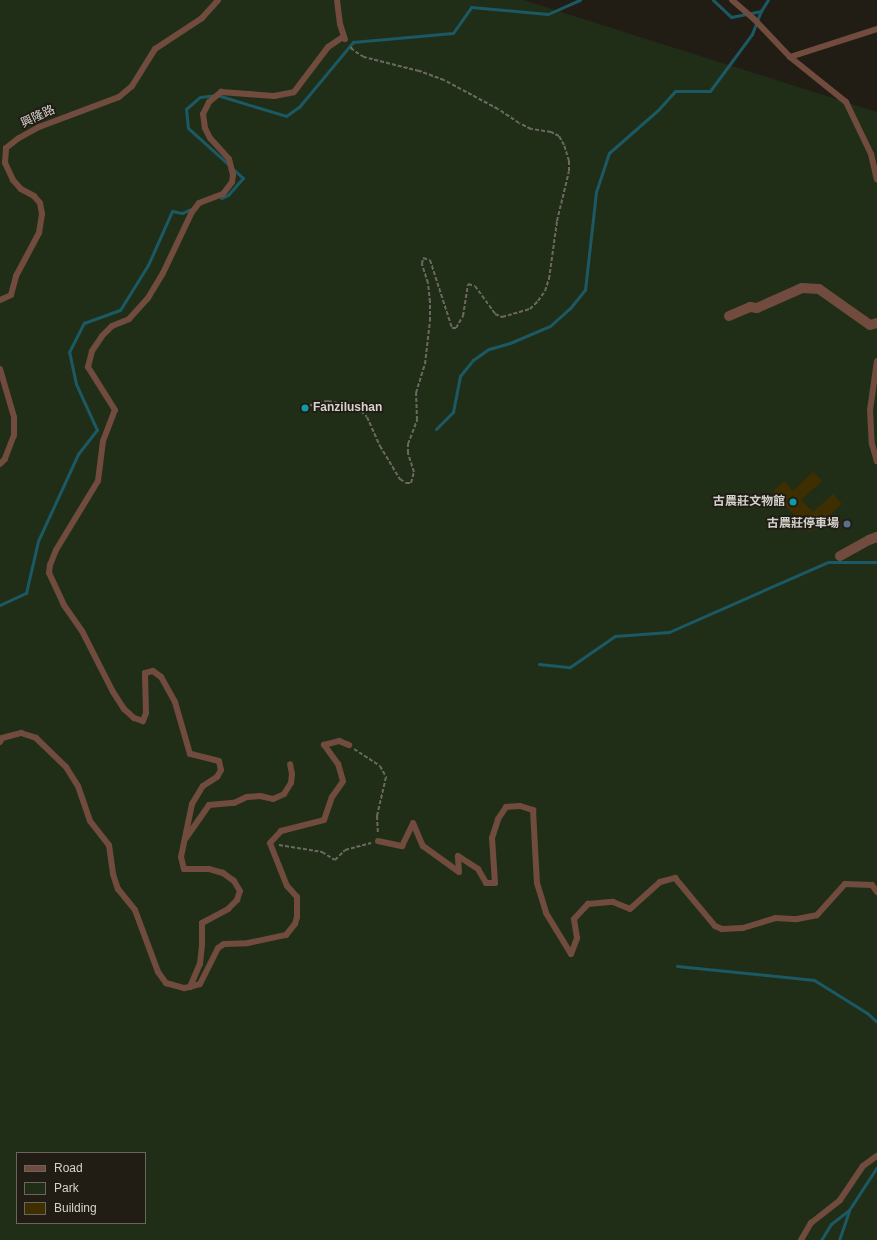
<!DOCTYPE html>
<html>
<head>
<meta charset="utf-8">
<style>
  body { margin:0 }
  #map { position:relative; width:877px; height:1240px; overflow:hidden; background:#211d15; font-family:Helvetica,"Noto Sans TC",sans-serif }
  div>[style] { position:absolute }
  [style*='--x'] { left:calc(var(--x)*1px); top:calc(var(--y)*1px); width:calc(var(--w)*1px); rotate:calc(var(--a)*1deg) }
  .green>* { inset:0; background:#202e18 }
  .stream>* { height:3px; margin:-1.5px; padding:0 1.5px; transform-origin:1.5px; border-radius:1.5px; background:#1b5965 }
  .building>* { inset:0; background:#3f2f00 }
  .path>* { height:2px; margin-top:-1px; transform-origin:0; background:repeating-linear-gradient(90deg,#6b6861 0 4px,transparent 0 6px) }
  .lane>* { height:6px; margin:-3px; padding:0 3px; transform-origin:3px; border-radius:3px; background:#714b3d }
  .street>* { height:10px; margin:-5px; padding:0 5px; transform-origin:5px; border-radius:5px; background:#714b3d }
  .dots>* { width:11px; height:11px; translate:-50% -50%; box-sizing:border-box; border:2px solid #211d15; border-radius:50% }
  span { translate:-50% -50%; white-space:nowrap; text-align:center; line-height:1.15; -webkit-text-stroke:3.5px #211d15; paint-order:stroke }
  .street-label { font-size:12px; color:#d5d3cd }
  .poi-label { font-size:12px; color:#d5d3cd; font-weight:700 }
  .left { translate:0 -50%; text-align:left }
  .right { translate:-100% -50%; text-align:right }
  .legend { position:absolute; left:16px; top:1152px; width:130px; height:72px; box-sizing:border-box; background:#211d15; border:1px solid #69665f; margin:0; padding:5px 7px; list-style:none; font-size:12px; color:#d5d3cd }
  .legend li { display:flex; align-items:center; gap:8px; height:20px }
  .legend b { width:20px; border:1px solid #69665f }
</style>
</head>
<body>
<div id="map">
  <div class="green">
    <i style="clip-path:polygon(evenodd,0 0,523px 0,877px 112px,877px 1240px,0 1240px,0 0,17px 1153px,145px 1153px,145px 1223px,17px 1223px,17px 1153px)"></i>
  </div>
  <div class="stream">
    <i style="--x:713;--y:0;--w:25;--a:43"></i>
    <i style="--x:731;--y:17;--w:31;--a:-11"></i>
    <i style="--x:761;--y:11;--w:13;--a:-58"></i>
    <i style="--x:229;--y:165;--w:55;--a:-137.9"></i>
    <i style="--x:188;--y:128;--w:19;--a:-96"></i>
    <i style="--x:186;--y:109;--w:18;--a:-41"></i>
    <i style="--x:200;--y:97;--w:17;--a:-7"></i>
    <i style="--x:217;--y:95;--w:72;--a:16.9"></i>
    <i style="--x:286;--y:116;--w:16;--a:-35"></i>
    <i style="--x:299;--y:107;--w:85;--a:-50.3"></i>
    <i style="--x:353;--y:42;--w:100;--a:-5.1"></i>
    <i style="--x:453;--y:33;--w:32;--a:-55"></i>
    <i style="--x:471;--y:7;--w:77;--a:5.2"></i>
    <i style="--x:548;--y:14;--w:35;--a:-24"></i>
    <i style="--x:221;--y:198;--w:8;--a:-23"></i>
    <i style="--x:228;--y:195;--w:23;--a:-49"></i>
    <i style="--x:243;--y:178;--w:13;--a:-138"></i>
    <i style="--x:436;--y:429;--w:24;--a:-45"></i>
    <i style="--x:453;--y:412;--w:37;--a:-79"></i>
    <i style="--x:460;--y:376;--w:21;--a:-51"></i>
    <i style="--x:473;--y:360;--w:19;--a:-35"></i>
    <i style="--x:489;--y:349;--w:22;--a:-16"></i>
    <i style="--x:510;--y:343;--w:43;--a:-23"></i>
    <i style="--x:550;--y:326;--w:28;--a:-42"></i>
    <i style="--x:571;--y:307;--w:22;--a:-51"></i>
    <i style="--x:585;--y:290;--w:99;--a:-83.6"></i>
    <i style="--x:596;--y:192;--w:41;--a:-71.6"></i>
    <i style="--x:609;--y:153;--w:65;--a:-41.3"></i>
    <i style="--x:658;--y:110;--w:25;--a:-48"></i>
    <i style="--x:675;--y:91;--w:35;--a:0"></i>
    <i style="--x:710;--y:91;--w:71;--a:-53.6"></i>
    <i style="--x:752;--y:34;--w:25;--a:-69"></i>
    <i style="--x:0;--y:605;--w:29;--a:-25"></i>
    <i style="--x:26;--y:593;--w:53;--a:-77"></i>
    <i style="--x:38;--y:541;--w:96;--a:-65.3"></i>
    <i style="--x:78;--y:454;--w:31;--a:-52"></i>
    <i style="--x:97;--y:430;--w:51;--a:-114.5"></i>
    <i style="--x:76;--y:384;--w:33;--a:-102"></i>
    <i style="--x:69;--y:352;--w:33;--a:-63"></i>
    <i style="--x:84;--y:323;--w:38;--a:-20"></i>
    <i style="--x:120;--y:310;--w:53;--a:-58.1"></i>
    <i style="--x:148;--y:265;--w:59;--a:-66"></i>
    <i style="--x:172;--y:211;--w:10;--a:11"></i>
    <i style="--x:182;--y:213;--w:13;--a:-23"></i>
    <i style="--x:539;--y:664;--w:31;--a:6"></i>
    <i style="--x:570;--y:667;--w:55;--a:-34.6"></i>
    <i style="--x:615;--y:636;--w:54;--a:-4.2"></i>
    <i style="--x:669;--y:632;--w:174;--a:-23.8"></i>
    <i style="--x:828;--y:562;--w:49;--a:0"></i>
    <i style="--x:677;--y:966;--w:138;--a:5.8"></i>
    <i style="--x:814;--y:980;--w:62;--a:31.9"></i>
    <i style="--x:867;--y:1013;--w:13;--a:42"></i>
    <i style="--x:821;--y:1240;--w:19;--a:-58"></i>
    <i style="--x:831;--y:1224;--w:23;--a:-38"></i>
    <i style="--x:849;--y:1210;--w:51;--a:-56.9"></i>
    <i style="--x:839;--y:1240;--w:31;--a:-71"></i>
  </div>
  <div class="building">
    <i style="clip-path:polygon(813px 472px,822px 481px,801px 500px,813px 512px,833px 494px,842px 504px,810px 532px,773px 492px,784px 481px,793px 491px)"></i>
  </div>
  <div class="path">
    <i style="--x:305;--y:408;--w:14;--a:-25"></i>
    <i style="--x:318;--y:402;--w:10;--a:-6"></i>
    <i style="--x:328;--y:401;--w:24;--a:12"></i>
    <i style="--x:351;--y:406;--w:11;--a:27"></i>
    <i style="--x:361;--y:411;--w:8;--a:45"></i>
    <i style="--x:367;--y:417;--w:32;--a:66"></i>
    <i style="--x:380;--y:446;--w:39;--a:59"></i>
    <i style="--x:400;--y:479;--w:7;--a:34"></i>
    <i style="--x:406;--y:483;--w:5;--a:0"></i>
    <i style="--x:411;--y:483;--w:11;--a:-75"></i>
    <i style="--x:414;--y:472;--w:20;--a:-108"></i>
    <i style="--x:408;--y:453;--w:9;--a:-90"></i>
    <i style="--x:408;--y:444;--w:26;--a:-69"></i>
    <i style="--x:417;--y:420;--w:27;--a:-92"></i>
    <i style="--x:416;--y:393;--w:30;--a:-73"></i>
    <i style="--x:425;--y:364;--w:43;--a:-83.4"></i>
    <i style="--x:430;--y:321;--w:19;--a:-90"></i>
    <i style="--x:430;--y:302;--w:19;--a:-96"></i>
    <i style="--x:428;--y:283;--w:20;--a:-108"></i>
    <i style="--x:422;--y:264;--w:6;--a:-81"></i>
    <i style="--x:423;--y:258;--w:7;--a:16"></i>
    <i style="--x:430;--y:260;--w:71;--a:72.1"></i>
    <i style="--x:452;--y:328;--w:4;--a:0"></i>
    <i style="--x:456;--y:328;--w:14;--a:-60"></i>
    <i style="--x:463;--y:316;--w:32;--a:-81"></i>
    <i style="--x:468;--y:284;--w:7;--a:16"></i>
    <i style="--x:475;--y:286;--w:34;--a:54"></i>
    <i style="--x:495;--y:314;--w:8;--a:23"></i>
    <i style="--x:502;--y:317;--w:29;--a:-16"></i>
    <i style="--x:530;--y:309;--w:11;--a:-45"></i>
    <i style="--x:538;--y:301;--w:12;--a:-55"></i>
    <i style="--x:545;--y:291;--w:13;--a:-72"></i>
    <i style="--x:549;--y:279;--w:59;--a:-82.1"></i>
    <i style="--x:557;--y:221;--w:51;--a:-76.5"></i>
    <i style="--x:569;--y:171;--w:10;--a:-90"></i>
    <i style="--x:569;--y:161;--w:17;--a:-107"></i>
    <i style="--x:564;--y:145;--w:10;--a:-119"></i>
    <i style="--x:559;--y:136;--w:9;--a:-153"></i>
    <i style="--x:551;--y:132;--w:20;--a:-171"></i>
    <i style="--x:531;--y:129;--w:13;--a:-153"></i>
    <i style="--x:519;--y:123;--w:25;--a:-146"></i>
    <i style="--x:498;--y:109;--w:61;--a:-151.8"></i>
    <i style="--x:444;--y:80;--w:27;--a:-160"></i>
    <i style="--x:419;--y:71;--w:57;--a:-165.7"></i>
    <i style="--x:364;--y:57;--w:13;--a:-148"></i>
    <i style="--x:353;--y:50;--w:6;--a:-129"></i>
    <i style="--x:354;--y:749;--w:31;--a:33"></i>
    <i style="--x:380;--y:766;--w:13;--a:61"></i>
    <i style="--x:386;--y:777;--w:40;--a:103"></i>
    <i style="--x:377;--y:816;--w:18;--a:87"></i>
    <i style="--x:279;--y:845;--w:44;--a:9.2"></i>
    <i style="--x:322;--y:852;--w:15;--a:32"></i>
    <i style="--x:335;--y:860;--w:14;--a:-45"></i>
    <i style="--x:345;--y:850;--w:27;--a:-15"></i>
  </div>
  <div class="lane">
    <i style="--x:337;--y:0;--w:24;--a:83"></i>
    <i style="--x:340;--y:24;--w:16;--a:72"></i>
    <i style="--x:732;--y:0;--w:29;--a:41"></i>
    <i style="--x:754;--y:19;--w:52;--a:46.5"></i>
    <i style="--x:790;--y:57;--w:72;--a:38.8"></i>
    <i style="--x:846;--y:102;--w:58;--a:64.3"></i>
    <i style="--x:871;--y:154;--w:26;--a:77"></i>
    <i style="--x:790;--y:57;--w:91;--a:-17.8"></i>
    <i style="--x:0;--y:300;--w:12;--a:-24"></i>
    <i style="--x:11;--y:295;--w:20;--a:-75"></i>
    <i style="--x:16;--y:276;--w:49;--a:-61.9"></i>
    <i style="--x:39;--y:233;--w:19;--a:-81"></i>
    <i style="--x:42;--y:214;--w:11;--a:-100"></i>
    <i style="--x:40;--y:203;--w:9;--a:-131"></i>
    <i style="--x:34;--y:196;--w:15;--a:-152"></i>
    <i style="--x:21;--y:189;--w:12;--a:-132"></i>
    <i style="--x:13;--y:180;--w:19;--a:-115"></i>
    <i style="--x:5;--y:163;--w:15;--a:-86"></i>
    <i style="--x:6;--y:148;--w:16;--a:-38"></i>
    <i style="--x:19;--y:138;--w:23;--a:-29"></i>
    <i style="--x:39;--y:127;--w:85;--a:-20.6"></i>
    <i style="--x:119;--y:97;--w:17;--a:-40"></i>
    <i style="--x:132;--y:86;--w:44;--a:-58.1"></i>
    <i style="--x:155;--y:49;--w:56;--a:-33.4"></i>
    <i style="--x:202;--y:18;--w:24;--a:-48"></i>
    <i style="--x:877;--y:361;--w:49;--a:98.1"></i>
    <i style="--x:870;--y:410;--w:34;--a:87"></i>
    <i style="--x:872;--y:444;--w:18;--a:74"></i>
    <i style="--x:0;--y:369;--w:50;--a:73.7"></i>
    <i style="--x:14;--y:417;--w:18;--a:90"></i>
    <i style="--x:14;--y:435;--w:26;--a:111"></i>
    <i style="--x:5;--y:459;--w:7;--a:135"></i>
    <i style="--x:0;--y:742;--w:4;--a:-63"></i>
    <i style="--x:2;--y:738;--w:20;--a:-15"></i>
    <i style="--x:21;--y:733;--w:16;--a:18"></i>
    <i style="--x:36;--y:738;--w:42;--a:44"></i>
    <i style="--x:66;--y:767;--w:22;--a:58"></i>
    <i style="--x:78;--y:786;--w:37;--a:71"></i>
    <i style="--x:90;--y:821;--w:31;--a:52"></i>
    <i style="--x:109;--y:845;--w:29;--a:82"></i>
    <i style="--x:113;--y:874;--w:16;--a:72"></i>
    <i style="--x:118;--y:889;--w:27;--a:51"></i>
    <i style="--x:135;--y:910;--w:66;--a:69.6"></i>
    <i style="--x:158;--y:972;--w:14;--a:54"></i>
    <i style="--x:166;--y:983;--w:19;--a:16"></i>
    <i style="--x:184;--y:988;--w:6;--a:-9"></i>
    <i style="--x:190;--y:987;--w:25;--a:-67"></i>
    <i style="--x:200;--y:964;--w:19;--a:-84"></i>
    <i style="--x:202;--y:945;--w:22;--a:-90"></i>
    <i style="--x:202;--y:923;--w:30;--a:-28"></i>
    <i style="--x:228;--y:909;--w:13;--a:-45"></i>
    <i style="--x:237;--y:900;--w:9;--a:-72"></i>
    <i style="--x:240;--y:891;--w:12;--a:-121"></i>
    <i style="--x:234;--y:881;--w:14;--a:-144"></i>
    <i style="--x:223;--y:873;--w:15;--a:-164"></i>
    <i style="--x:209;--y:869;--w:25;--a:180"></i>
    <i style="--x:184;--y:869;--w:12;--a:-104"></i>
    <i style="--x:181;--y:857;--w:54;--a:-78.3"></i>
    <i style="--x:192;--y:804;--w:21;--a:-59"></i>
    <i style="--x:203;--y:786;--w:17;--a:-33"></i>
    <i style="--x:217;--y:777;--w:8;--a:-60"></i>
    <i style="--x:221;--y:770;--w:9;--a:-103"></i>
    <i style="--x:219;--y:761;--w:30;--a:-166"></i>
    <i style="--x:190;--y:754;--w:54;--a:-106.1"></i>
    <i style="--x:175;--y:702;--w:29;--a:-119"></i>
    <i style="--x:161;--y:677;--w:10;--a:-143"></i>
    <i style="--x:153;--y:671;--w:8;--a:166"></i>
    <i style="--x:145;--y:673;--w:40;--a:88.6"></i>
    <i style="--x:146;--y:713;--w:9;--a:111"></i>
    <i style="--x:143;--y:721;--w:9;--a:-162"></i>
    <i style="--x:134;--y:718;--w:13;--a:-138"></i>
    <i style="--x:124;--y:709;--w:20;--a:-123"></i>
    <i style="--x:113;--y:692;--w:68;--a:-116.9"></i>
    <i style="--x:82;--y:631;--w:32;--a:-125"></i>
    <i style="--x:64;--y:605;--w:35;--a:-115"></i>
    <i style="--x:49;--y:573;--w:8;--a:-83"></i>
    <i style="--x:50;--y:565;--w:16;--a:-68"></i>
    <i style="--x:56;--y:550;--w:81;--a:-58.7"></i>
    <i style="--x:98;--y:481;--w:40;--a:-82.9"></i>
    <i style="--x:103;--y:441;--w:33;--a:-69"></i>
    <i style="--x:115;--y:410;--w:51;--a:-122.1"></i>
    <i style="--x:88;--y:367;--w:16;--a:-76"></i>
    <i style="--x:92;--y:351;--w:18;--a:-56"></i>
    <i style="--x:102;--y:336;--w:14;--a:-45"></i>
    <i style="--x:112;--y:326;--w:18;--a:-22"></i>
    <i style="--x:129;--y:319;--w:28;--a:-48"></i>
    <i style="--x:148;--y:298;--w:29;--a:-59"></i>
    <i style="--x:163;--y:273;--w:68;--a:-64.6"></i>
    <i style="--x:192;--y:212;--w:11;--a:-52"></i>
    <i style="--x:199;--y:203;--w:26;--a:-21"></i>
    <i style="--x:223;--y:194;--w:15;--a:-53"></i>
    <i style="--x:232;--y:182;--w:7;--a:-82"></i>
    <i style="--x:233;--y:175;--w:16;--a:-104"></i>
    <i style="--x:229;--y:159;--w:28;--a:-132"></i>
    <i style="--x:210;--y:138;--w:11;--a:-117"></i>
    <i style="--x:205;--y:128;--w:14;--a:-98"></i>
    <i style="--x:203;--y:114;--w:13;--a:-63"></i>
    <i style="--x:209;--y:102;--w:16;--a:-40"></i>
    <i style="--x:221;--y:92;--w:53;--a:4.3"></i>
    <i style="--x:274;--y:96;--w:20;--a:-11"></i>
    <i style="--x:294;--y:92;--w:56;--a:-52.9"></i>
    <i style="--x:328;--y:47;--w:18;--a:-34"></i>
    <i style="--x:186;--y:838;--w:40;--a:-55.1"></i>
    <i style="--x:209;--y:805;--w:25;--a:-5"></i>
    <i style="--x:234;--y:803;--w:14;--a:-25"></i>
    <i style="--x:247;--y:797;--w:13;--a:-4"></i>
    <i style="--x:260;--y:796;--w:13;--a:13"></i>
    <i style="--x:273;--y:799;--w:12;--a:-24"></i>
    <i style="--x:284;--y:794;--w:13;--a:-58"></i>
    <i style="--x:291;--y:783;--w:9;--a:-84"></i>
    <i style="--x:292;--y:774;--w:10;--a:-101"></i>
    <i style="--x:378;--y:841;--w:25;--a:12"></i>
    <i style="--x:402;--y:846;--w:25;--a:-64"></i>
    <i style="--x:413;--y:823;--w:25;--a:67"></i>
    <i style="--x:423;--y:846;--w:44;--a:35.8"></i>
    <i style="--x:459;--y:872;--w:16;--a:-94"></i>
    <i style="--x:458;--y:856;--w:24;--a:33"></i>
    <i style="--x:478;--y:869;--w:16;--a:60"></i>
    <i style="--x:486;--y:883;--w:9;--a:0"></i>
    <i style="--x:495;--y:883;--w:45;--a:-93.8"></i>
    <i style="--x:492;--y:838;--w:20;--a:-72"></i>
    <i style="--x:498;--y:819;--w:14;--a:-56"></i>
    <i style="--x:506;--y:807;--w:14;--a:-4"></i>
    <i style="--x:520;--y:806;--w:14;--a:17"></i>
    <i style="--x:533;--y:810;--w:73;--a:86.9"></i>
    <i style="--x:537;--y:883;--w:31;--a:73"></i>
    <i style="--x:546;--y:913;--w:48;--a:58.6"></i>
    <i style="--x:571;--y:954;--w:17;--a:-69"></i>
    <i style="--x:577;--y:938;--w:19;--a:-99"></i>
    <i style="--x:574;--y:919;--w:21;--a:-47"></i>
    <i style="--x:588;--y:904;--w:25;--a:-5"></i>
    <i style="--x:613;--y:902;--w:18;--a:22"></i>
    <i style="--x:630;--y:909;--w:40;--a:-42"></i>
    <i style="--x:660;--y:882;--w:16;--a:-15"></i>
    <i style="--x:675;--y:878;--w:62;--a:50.2"></i>
    <i style="--x:715;--y:926;--w:8;--a:23"></i>
    <i style="--x:722;--y:929;--w:21;--a:-3"></i>
    <i style="--x:743;--y:928;--w:34;--a:-17"></i>
    <i style="--x:775;--y:918;--w:22;--a:3"></i>
    <i style="--x:797;--y:919;--w:20;--a:-11"></i>
    <i style="--x:817;--y:915;--w:42;--a:-47.9"></i>
    <i style="--x:845;--y:884;--w:27;--a:2"></i>
    <i style="--x:872;--y:885;--w:9;--a:54"></i>
    <i style="--x:190;--y:987;--w:10;--a:-17"></i>
    <i style="--x:200;--y:984;--w:40;--a:-63.4"></i>
    <i style="--x:218;--y:948;--w:7;--a:-34"></i>
    <i style="--x:224;--y:944;--w:24;--a:-2"></i>
    <i style="--x:248;--y:943;--w:39;--a:-12"></i>
    <i style="--x:286;--y:935;--w:14;--a:-51"></i>
    <i style="--x:295;--y:924;--w:7;--a:-74"></i>
    <i style="--x:297;--y:917;--w:20;--a:-90"></i>
    <i style="--x:297;--y:897;--w:15;--a:-132"></i>
    <i style="--x:287;--y:886;--w:46;--a:-111.6"></i>
    <i style="--x:270;--y:843;--w:16;--a:-47"></i>
    <i style="--x:281;--y:831;--w:44;--a:-14.3"></i>
    <i style="--x:324;--y:820;--w:24;--a:-71"></i>
    <i style="--x:332;--y:797;--w:19;--a:-55"></i>
    <i style="--x:343;--y:781;--w:18;--a:-106"></i>
    <i style="--x:338;--y:764;--w:24;--a:-126"></i>
    <i style="--x:324;--y:745;--w:16;--a:-15"></i>
    <i style="--x:339;--y:741;--w:11;--a:22"></i>
    <i style="--x:801;--y:1240;--w:20;--a:-60"></i>
    <i style="--x:811;--y:1223;--w:37;--a:-38"></i>
    <i style="--x:840;--y:1200;--w:41;--a:-55.9"></i>
    <i style="--x:863;--y:1166;--w:17;--a:-36"></i>
  </div>
  <div class="street">
    <i style="--x:729;--y:316;--w:23;--a:-23"></i>
    <i style="--x:750;--y:307;--w:7;--a:8"></i>
    <i style="--x:757;--y:308;--w:49;--a:-24"></i>
    <i style="--x:802;--y:288;--w:17;--a:3"></i>
    <i style="--x:819;--y:289;--w:62;--a:35.2"></i>
    <i style="--x:870;--y:325;--w:7;--a:-16"></i>
    <i style="--x:840;--y:556;--w:33;--a:-29"></i>
    <i style="--x:869;--y:540;--w:9;--a:-21"></i>
  </div>
  <div class="dots">
    <i style="left:305px;top:408px;background:#0f9aa8"></i>
    <i style="left:793px;top:502px;background:#0f9aa8"></i>
    <i style="left:847px;top:524px;background:#5c6f8a"></i>
  </div>
  <div class="street-label">
    <span style="left:38px;top:117px;rotate:-25deg">興隆路</span>
  </div>
  <div class="poi-label">
    <span class="left" style="left:313px;top:408px">Fanzilushan</span>
    <span class="right" style="left:785px;top:502px">古農莊文物館</span>
    <span class="right" style="left:839px;top:524px">古農莊停車場</span>
  </div>
  <ul class="legend">
  <li><b style="height:5px;background:#714b3d"></b>Road</li>
  <li><b style="height:11px;background:#202e18"></b>Park</li>
  <li><b style="height:11px;background:#3f2f00"></b>Building</li>
  </ul>
</div>
</body>
</html>
